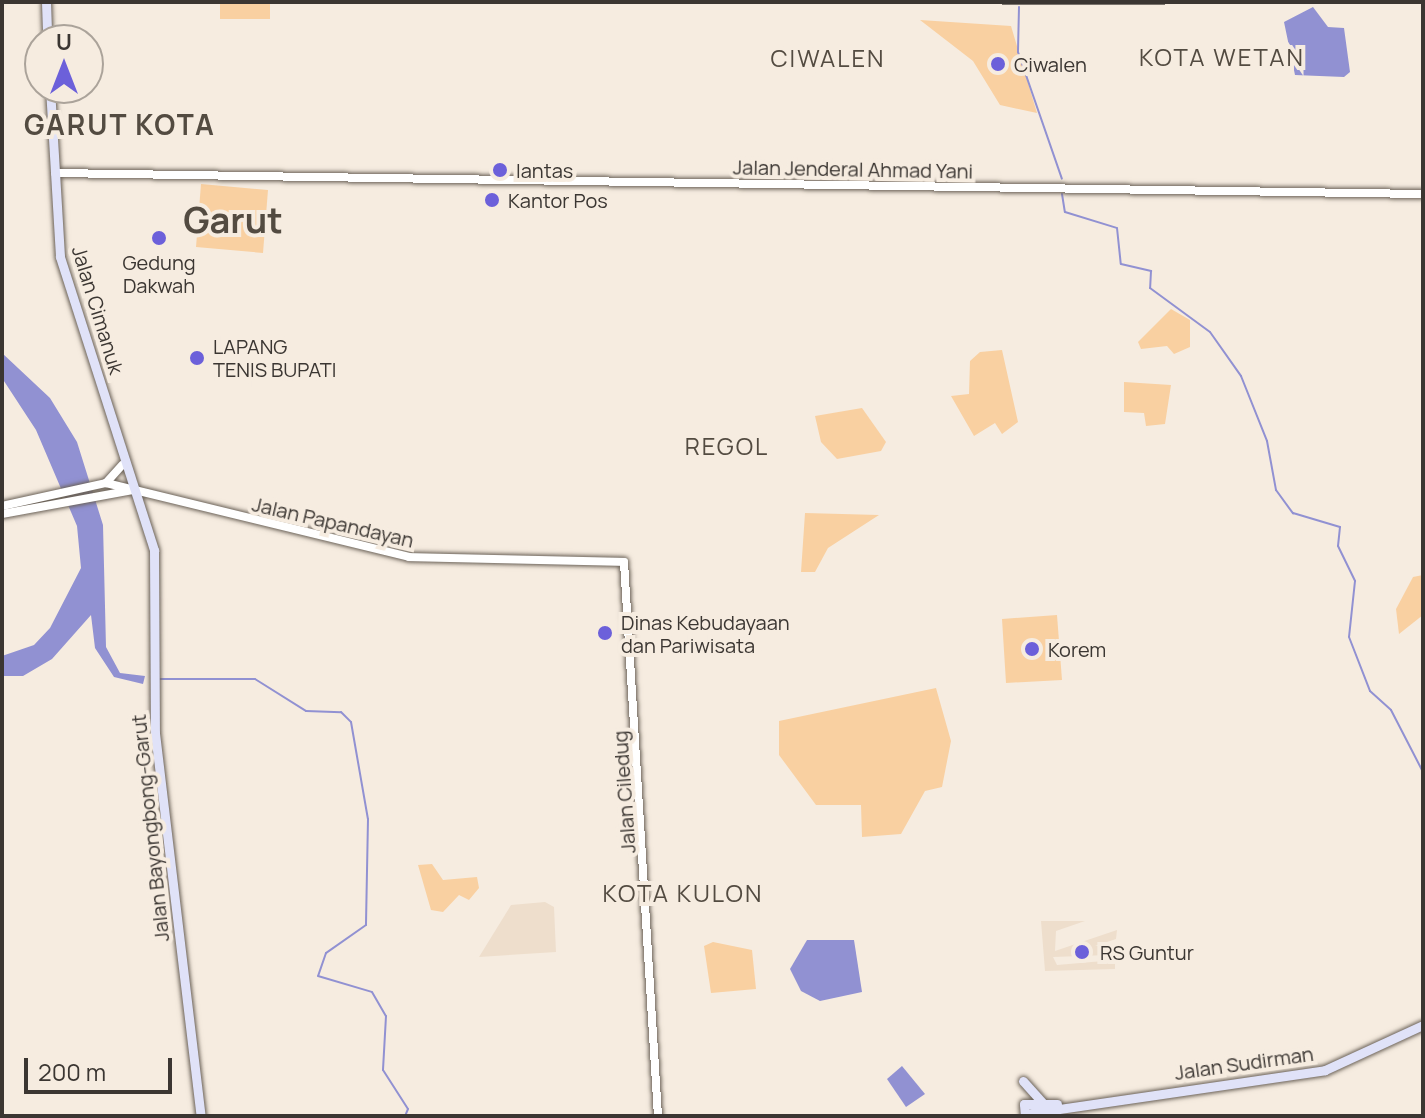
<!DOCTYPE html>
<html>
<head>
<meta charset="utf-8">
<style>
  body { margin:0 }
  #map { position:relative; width:1425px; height:1118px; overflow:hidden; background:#f6ece0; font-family:Manrope,sans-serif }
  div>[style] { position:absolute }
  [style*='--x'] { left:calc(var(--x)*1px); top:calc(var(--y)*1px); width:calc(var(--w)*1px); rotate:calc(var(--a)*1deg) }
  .built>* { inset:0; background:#eedecc }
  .green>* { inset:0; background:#f9d0a1 }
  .water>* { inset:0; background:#9191d2 }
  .stream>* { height:2px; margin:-1px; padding:0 1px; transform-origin:1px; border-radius:1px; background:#9191d2 }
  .roads { filter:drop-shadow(0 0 2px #6b6258) drop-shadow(0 0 2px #6b6258) }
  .secondary>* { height:8px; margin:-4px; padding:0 4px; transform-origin:4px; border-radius:4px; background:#fff }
  .primary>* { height:9px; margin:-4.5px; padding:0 4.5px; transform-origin:4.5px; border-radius:4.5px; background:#e0e2f8 }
  .rail>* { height:5px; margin-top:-2.5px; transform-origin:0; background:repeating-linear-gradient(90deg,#f6ece0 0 6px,#7a736c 0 12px); box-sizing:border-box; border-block:2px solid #7a736c }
  .dots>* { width:22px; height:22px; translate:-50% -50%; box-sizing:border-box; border:4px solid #f6ece0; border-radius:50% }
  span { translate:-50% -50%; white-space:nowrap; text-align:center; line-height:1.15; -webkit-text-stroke:8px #f6ece0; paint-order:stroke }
  .poi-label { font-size:20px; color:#3b3632 }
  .left { translate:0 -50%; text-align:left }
  .street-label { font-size:20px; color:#3b3632 }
  .quarter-label { font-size:24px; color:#534b41; letter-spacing:2px }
  .district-label { font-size:28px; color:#534b41; font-weight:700; letter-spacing:2px }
  .town-label { font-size:36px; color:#534b41; font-weight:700 }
  .frame { position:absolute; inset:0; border:4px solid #3b3632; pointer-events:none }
  .north { position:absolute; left:24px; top:24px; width:80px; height:80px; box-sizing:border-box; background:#f6ece0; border:2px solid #aba39a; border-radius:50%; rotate:0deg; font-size:22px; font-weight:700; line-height:32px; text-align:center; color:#3b3632 }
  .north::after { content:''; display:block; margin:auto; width:28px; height:36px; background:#6c60da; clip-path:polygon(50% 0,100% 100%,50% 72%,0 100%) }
  .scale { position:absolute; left:24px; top:1058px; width:148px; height:36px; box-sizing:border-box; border:4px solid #3b3632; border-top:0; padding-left:10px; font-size:24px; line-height:28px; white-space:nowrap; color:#3b3632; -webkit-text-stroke:6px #f6ece0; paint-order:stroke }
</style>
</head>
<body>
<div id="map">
  <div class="built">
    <i style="clip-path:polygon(545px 902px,554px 907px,556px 952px,479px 957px,511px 905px)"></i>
    <i style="clip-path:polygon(1041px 921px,1085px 921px,1056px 931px,1055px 951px,1117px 930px,1116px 939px,1095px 946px,1107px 946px,1108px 955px,1053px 957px,1057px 965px,1115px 960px,1115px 969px,1045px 971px)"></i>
  </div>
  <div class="green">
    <i style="clip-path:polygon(220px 2px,270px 2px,270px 19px,220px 19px)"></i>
    <i style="clip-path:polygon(920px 20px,1011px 26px,1037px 113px,1000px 105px,973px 61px)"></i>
    <i style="clip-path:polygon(201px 184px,268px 190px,263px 253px,196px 247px)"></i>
    <i style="clip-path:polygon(1171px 309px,1190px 320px,1190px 347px,1174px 354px,1167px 346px,1141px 349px,1138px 342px)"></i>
    <i style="clip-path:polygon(1002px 350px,1018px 422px,1002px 434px,995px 423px,974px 436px,951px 396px,969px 394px,970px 361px,980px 352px)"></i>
    <i style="clip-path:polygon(1124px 382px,1171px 385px,1165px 424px,1146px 426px,1144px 413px,1124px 412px)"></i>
    <i style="clip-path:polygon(862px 408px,886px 442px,881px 451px,837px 459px,821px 442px,815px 416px)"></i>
    <i style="clip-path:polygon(805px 513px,879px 515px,828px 548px,815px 572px,801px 572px)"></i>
    <i style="clip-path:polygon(1423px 575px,1423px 615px,1399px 634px,1396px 609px,1413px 577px)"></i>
    <i style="clip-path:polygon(1057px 615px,1062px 680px,1006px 683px,1002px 619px)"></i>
    <i style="clip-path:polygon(936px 688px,951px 741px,942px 787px,925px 791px,901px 834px,862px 837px,861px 805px,816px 805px,779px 755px,779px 721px)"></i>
    <i style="clip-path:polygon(432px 864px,443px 880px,477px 877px,479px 888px,469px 900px,459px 895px,443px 912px,431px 910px,418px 865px)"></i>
    <i style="clip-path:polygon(713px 942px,752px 950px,756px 989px,711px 993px,704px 946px)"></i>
  </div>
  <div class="water">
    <i style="clip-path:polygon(1313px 7px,1328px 27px,1344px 28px,1350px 72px,1344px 77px,1295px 75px,1284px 22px)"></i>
    <i style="clip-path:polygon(2px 353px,50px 398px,77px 442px,103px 525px,106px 647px,120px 673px,145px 676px,143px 684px,114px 677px,95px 648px,91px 615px,52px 659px,23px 676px,2px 676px,2px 656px,34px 645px,50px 628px,81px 568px,77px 526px,36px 430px,2px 378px)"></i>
    <i style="clip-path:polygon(807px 940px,854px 940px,862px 992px,820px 1001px,801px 991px,790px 969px)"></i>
    <i style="clip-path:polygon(902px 1066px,925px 1094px,906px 1107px,887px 1079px)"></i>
  </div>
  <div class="stream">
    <i style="--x:1019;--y:7;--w:45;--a:91.3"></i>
    <i style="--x:1018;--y:52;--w:134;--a:70.9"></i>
    <i style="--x:1062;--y:194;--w:18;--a:81"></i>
    <i style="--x:1065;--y:212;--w:54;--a:17.1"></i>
    <i style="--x:1117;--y:228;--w:36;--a:84"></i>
    <i style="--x:1121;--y:264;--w:31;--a:13"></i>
    <i style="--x:1151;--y:271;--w:17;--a:93"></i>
    <i style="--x:1150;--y:288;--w:74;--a:36.3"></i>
    <i style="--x:1210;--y:332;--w:54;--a:54.8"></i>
    <i style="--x:1241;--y:376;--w:70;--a:68.2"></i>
    <i style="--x:1267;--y:441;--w:50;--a:79.6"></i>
    <i style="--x:1276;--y:490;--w:29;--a:54"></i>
    <i style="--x:1293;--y:513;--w:49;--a:16.6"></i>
    <i style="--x:1340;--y:527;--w:19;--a:96"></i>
    <i style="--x:1338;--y:546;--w:39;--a:64"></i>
    <i style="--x:1355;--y:581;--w:56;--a:96.1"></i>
    <i style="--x:1349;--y:637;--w:58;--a:68.7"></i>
    <i style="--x:1370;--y:691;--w:28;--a:42"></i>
    <i style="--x:1391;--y:710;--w:70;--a:62.7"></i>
    <i style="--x:160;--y:679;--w:95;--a:0"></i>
    <i style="--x:255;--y:679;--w:60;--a:32.1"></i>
    <i style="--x:306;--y:711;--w:35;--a:2"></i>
    <i style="--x:341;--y:712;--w:14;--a:45"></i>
    <i style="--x:351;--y:722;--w:98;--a:80.1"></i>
    <i style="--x:368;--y:819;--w:106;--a:91.1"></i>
    <i style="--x:366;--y:925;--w:49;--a:145"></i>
    <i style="--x:326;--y:953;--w:24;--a:109"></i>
    <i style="--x:318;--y:976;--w:56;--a:16.5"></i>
    <i style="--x:372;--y:992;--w:28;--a:60"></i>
    <i style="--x:386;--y:1016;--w:54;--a:93.2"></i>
    <i style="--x:383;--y:1070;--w:46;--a:57.3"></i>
    <i style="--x:408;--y:1109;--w:8;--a:113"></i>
  </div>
  <div class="roads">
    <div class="secondary">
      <i style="--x:55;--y:173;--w:1368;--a:0.88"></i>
      <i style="--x:106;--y:483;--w:312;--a:13.7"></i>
      <i style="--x:409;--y:557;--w:215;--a:1.3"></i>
      <i style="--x:624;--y:562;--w:555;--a:86.49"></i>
      <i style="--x:2;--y:506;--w:107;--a:-12.5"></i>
      <i style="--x:106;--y:483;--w:25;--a:-48"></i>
      <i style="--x:2;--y:514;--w:133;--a:-10.4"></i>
    </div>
    <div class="primary">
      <i style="--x:46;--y:2;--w:38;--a:88"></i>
      <i style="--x:50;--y:88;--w:169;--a:86.6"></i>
      <i style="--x:60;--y:257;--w:308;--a:72.2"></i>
      <i style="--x:154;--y:550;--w:183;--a:89.7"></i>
      <i style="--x:155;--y:733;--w:386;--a:83.2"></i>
      <i style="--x:1023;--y:1081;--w:30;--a:48"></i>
      <i style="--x:1025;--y:1114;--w:303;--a:-8.3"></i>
      <i style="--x:1325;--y:1070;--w:108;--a:-24.7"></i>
      <i style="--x:1025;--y:1116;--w:12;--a:-95"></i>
      <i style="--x:1024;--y:1104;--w:33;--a:0"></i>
    </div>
  </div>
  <div class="rail">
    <i style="--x:1002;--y:2;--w:163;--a:0"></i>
  </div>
  <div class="dots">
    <i style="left:998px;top:64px;background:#6c60da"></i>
    <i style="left:500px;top:170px;background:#6c60da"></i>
    <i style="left:492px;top:200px;background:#6c60da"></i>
    <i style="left:159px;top:238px;background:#6c60da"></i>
    <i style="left:197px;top:358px;background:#6c60da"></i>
    <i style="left:605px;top:633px;background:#6c60da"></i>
    <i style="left:1032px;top:649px;background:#6c60da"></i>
    <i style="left:1082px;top:952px;background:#6c60da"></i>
  </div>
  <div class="poi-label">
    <span class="left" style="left:1014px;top:64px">Ciwalen</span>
    <span class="left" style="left:516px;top:170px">lantas</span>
    <span class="left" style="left:508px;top:200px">Kantor Pos</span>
    <span style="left:159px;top:274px">Gedung<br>Dakwah</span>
    <span class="left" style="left:213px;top:358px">LAPANG<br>TENIS BUPATI</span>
    <span class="left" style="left:621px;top:634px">Dinas Kebudayaan<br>dan Pariwisata</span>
    <span class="left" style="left:1048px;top:649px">Korem</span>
    <span class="left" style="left:1100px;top:952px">RS Guntur</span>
  </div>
  <div class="street-label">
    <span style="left:853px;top:169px;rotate:1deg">Jalan Jenderal Ahmad Yani</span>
    <span style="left:98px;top:310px;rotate:73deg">Jalan Cimanuk</span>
    <span style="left:333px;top:522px;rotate:13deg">Jalan Papandayan</span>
    <span style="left:624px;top:792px;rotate:-94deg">Jalan Ciledug</span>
    <span style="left:150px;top:828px;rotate:-96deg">Jalan Bayongbong-Garut</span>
    <span style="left:1244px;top:1063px;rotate:-8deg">Jalan Sudirman</span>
  </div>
  <div class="quarter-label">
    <span style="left:1222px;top:57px">KOTA WETAN</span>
    <span style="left:828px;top:58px">CIWALEN</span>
    <span style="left:727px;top:446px">REGOL</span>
    <span style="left:683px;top:893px">KOTA KULON</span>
  </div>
  <div class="district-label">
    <span style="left:120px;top:124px">GARUT KOTA</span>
  </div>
  <div class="town-label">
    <span style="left:233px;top:220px">Garut</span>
  </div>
  <div class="frame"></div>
  <div class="north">U</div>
  <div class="scale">200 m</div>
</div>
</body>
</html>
